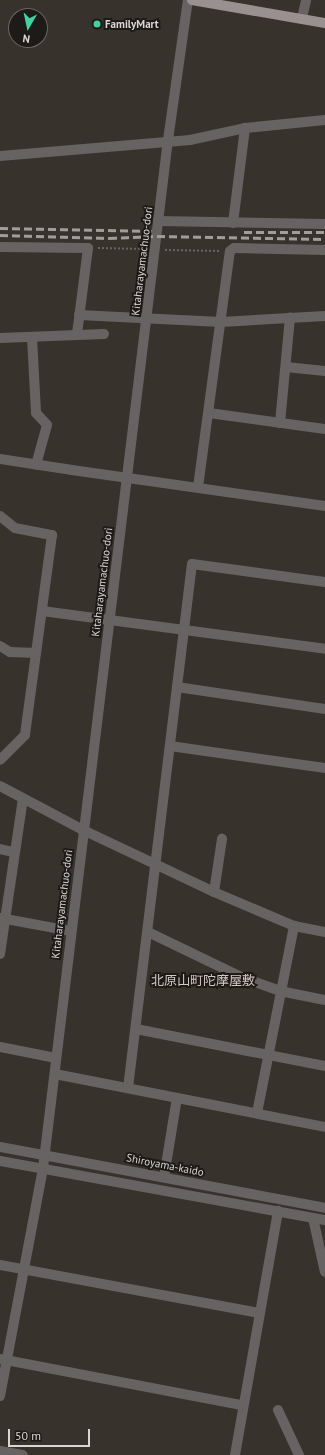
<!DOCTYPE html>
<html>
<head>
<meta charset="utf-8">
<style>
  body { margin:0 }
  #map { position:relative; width:325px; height:1455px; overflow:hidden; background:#38322d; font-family:"PT Sans","Noto Sans JP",sans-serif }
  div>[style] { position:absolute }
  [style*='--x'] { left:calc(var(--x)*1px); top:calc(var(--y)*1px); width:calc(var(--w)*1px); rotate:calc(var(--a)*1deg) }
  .path>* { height:2px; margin-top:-1px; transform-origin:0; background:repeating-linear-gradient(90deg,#6a6460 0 2px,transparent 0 4px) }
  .minor>* { height:10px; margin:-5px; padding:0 5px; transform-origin:5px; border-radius:5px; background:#676362 }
  .tertiary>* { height:10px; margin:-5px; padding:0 5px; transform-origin:5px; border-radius:5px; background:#676362 }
  .primary>* { height:10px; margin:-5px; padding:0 5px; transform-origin:5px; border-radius:5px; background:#99918f }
  .rail>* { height:3px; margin-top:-1.5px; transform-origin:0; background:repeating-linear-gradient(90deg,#a29d9a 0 8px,transparent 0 12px) }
  .dots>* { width:11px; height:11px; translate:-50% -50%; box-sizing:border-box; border:2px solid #1d1a18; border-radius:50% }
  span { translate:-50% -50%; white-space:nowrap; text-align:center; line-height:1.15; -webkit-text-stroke:4px #1d1a18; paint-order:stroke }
  .poi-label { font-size:11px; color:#dad6d3; font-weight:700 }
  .left { translate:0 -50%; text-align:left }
  .street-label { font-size:11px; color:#dad6d3 }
  .quarter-label { font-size:13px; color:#d1c8c3 }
  .north { position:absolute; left:8px; top:8px; width:40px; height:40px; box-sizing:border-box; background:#1d1a18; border:1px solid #696563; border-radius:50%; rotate:189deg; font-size:11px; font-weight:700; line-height:16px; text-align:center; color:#dad6d3 }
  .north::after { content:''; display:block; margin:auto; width:14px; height:18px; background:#3ed4a2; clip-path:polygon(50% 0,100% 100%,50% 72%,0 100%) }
  .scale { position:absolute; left:8px; top:1429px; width:82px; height:18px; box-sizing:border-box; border:2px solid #dad6d3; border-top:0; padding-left:5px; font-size:12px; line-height:14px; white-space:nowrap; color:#dad6d3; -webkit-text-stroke:3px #1d1a18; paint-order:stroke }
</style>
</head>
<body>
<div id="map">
  <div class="path">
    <i style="--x:98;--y:248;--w:48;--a:1.2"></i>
    <i style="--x:165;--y:250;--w:56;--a:1"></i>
  </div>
  <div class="minor">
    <i style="--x:302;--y:18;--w:18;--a:-77"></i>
    <i style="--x:0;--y:156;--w:191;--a:-4.8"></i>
    <i style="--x:190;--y:140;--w:56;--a:-12.3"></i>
    <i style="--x:245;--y:128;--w:80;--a:-5.7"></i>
    <i style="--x:158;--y:221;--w:167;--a:1"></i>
    <i style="--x:233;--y:223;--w:96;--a:-82.8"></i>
    <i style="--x:0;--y:247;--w:88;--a:0.7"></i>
    <i style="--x:88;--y:248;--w:87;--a:97.3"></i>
    <i style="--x:79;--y:315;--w:142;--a:2.8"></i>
    <i style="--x:221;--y:322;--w:104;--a:-3.3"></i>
    <i style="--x:0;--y:338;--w:104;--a:-2.2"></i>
    <i style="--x:32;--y:338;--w:75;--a:86.9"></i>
    <i style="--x:36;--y:413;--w:16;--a:47"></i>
    <i style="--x:47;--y:425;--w:41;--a:105.4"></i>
    <i style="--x:286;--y:367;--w:39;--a:6"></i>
    <i style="--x:209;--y:413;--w:117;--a:7.9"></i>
    <i style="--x:280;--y:423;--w:106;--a:-84.6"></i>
    <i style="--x:0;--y:459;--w:73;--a:8.7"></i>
    <i style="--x:198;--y:487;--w:238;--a:-82.3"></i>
    <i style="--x:230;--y:251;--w:5;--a:-37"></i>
    <i style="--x:234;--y:248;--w:91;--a:1.3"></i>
    <i style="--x:0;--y:516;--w:19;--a:39"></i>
    <i style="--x:15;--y:528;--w:38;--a:11"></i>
    <i style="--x:52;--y:535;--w:202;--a:97.7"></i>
    <i style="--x:25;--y:735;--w:35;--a:135"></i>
    <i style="--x:42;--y:611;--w:286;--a:7.6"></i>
    <i style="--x:0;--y:646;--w:12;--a:31"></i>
    <i style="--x:10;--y:652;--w:26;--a:2"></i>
    <i style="--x:177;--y:687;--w:150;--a:8.5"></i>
    <i style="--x:170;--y:746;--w:157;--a:8.1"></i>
    <i style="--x:0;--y:786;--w:94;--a:27.9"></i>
    <i style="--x:83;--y:830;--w:145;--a:25.3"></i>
    <i style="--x:214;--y:892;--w:87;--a:23"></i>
    <i style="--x:294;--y:926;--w:32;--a:11"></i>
    <i style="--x:0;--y:849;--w:13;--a:13"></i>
    <i style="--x:214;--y:892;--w:54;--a:-81.4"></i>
    <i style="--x:0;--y:918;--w:71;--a:10.5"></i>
    <i style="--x:148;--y:932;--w:103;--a:25.8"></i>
    <i style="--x:241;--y:977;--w:41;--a:19.7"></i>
    <i style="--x:280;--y:991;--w:46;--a:11.3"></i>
    <i style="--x:0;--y:954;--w:157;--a:-81.6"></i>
    <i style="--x:136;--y:1029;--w:193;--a:11.1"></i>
    <i style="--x:0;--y:1047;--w:57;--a:11.1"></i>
    <i style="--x:55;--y:1074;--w:275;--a:11.1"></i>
    <i style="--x:128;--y:1088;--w:528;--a:-83.04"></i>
    <i style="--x:192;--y:564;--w:134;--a:7.7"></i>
    <i style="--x:257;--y:1113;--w:191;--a:-78.8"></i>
    <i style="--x:164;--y:1177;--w:80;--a:-80.7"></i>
    <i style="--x:313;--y:1218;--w:55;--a:77.5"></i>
    <i style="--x:0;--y:1265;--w:263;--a:10.5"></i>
    <i style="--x:0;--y:1359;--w:246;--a:10.8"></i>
    <i style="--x:0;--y:1396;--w:232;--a:-79.3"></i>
    <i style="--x:278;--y:1410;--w:50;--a:65"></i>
    <i style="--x:0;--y:1451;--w:23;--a:10"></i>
  </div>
  <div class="tertiary">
    <i style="--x:72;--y:470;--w:256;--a:8.1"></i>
    <i style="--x:0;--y:1147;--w:331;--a:10.6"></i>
    <i style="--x:0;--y:1161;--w:330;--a:10.3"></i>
    <i style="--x:43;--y:1168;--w:1036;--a:-83.07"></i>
    <i style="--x:168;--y:140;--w:141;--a:-81.9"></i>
    <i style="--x:235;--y:1455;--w:248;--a:-80"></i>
  </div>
  <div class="primary">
    <i style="--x:192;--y:0;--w:135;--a:9.8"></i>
  </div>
  <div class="rail">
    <i style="--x:0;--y:228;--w:156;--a:1.1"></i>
    <i style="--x:244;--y:232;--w:81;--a:0"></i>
    <i style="--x:0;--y:235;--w:109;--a:1.6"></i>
    <i style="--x:109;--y:238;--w:48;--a:-2.4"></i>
    <i style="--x:157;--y:236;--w:168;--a:1"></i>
  </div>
  <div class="dots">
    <i style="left:97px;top:24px;background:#3ed4a2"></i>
  </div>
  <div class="poi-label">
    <span class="left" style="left:105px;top:24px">FamilyMart</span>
  </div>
  <div class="street-label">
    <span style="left:142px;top:261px;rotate:-83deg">Kitaharayamachuo-dori</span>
    <span style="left:102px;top:582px;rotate:-83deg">Kitaharayamachuo-dori</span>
    <span style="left:62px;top:904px;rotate:-83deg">Kitaharayamachuo-dori</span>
    <span style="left:165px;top:1165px;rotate:11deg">Shiroyama-kaido</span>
  </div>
  <div class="quarter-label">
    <span style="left:203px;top:981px">北原山町陀摩屋敷</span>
  </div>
  <div class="north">N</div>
  <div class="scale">50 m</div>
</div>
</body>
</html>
